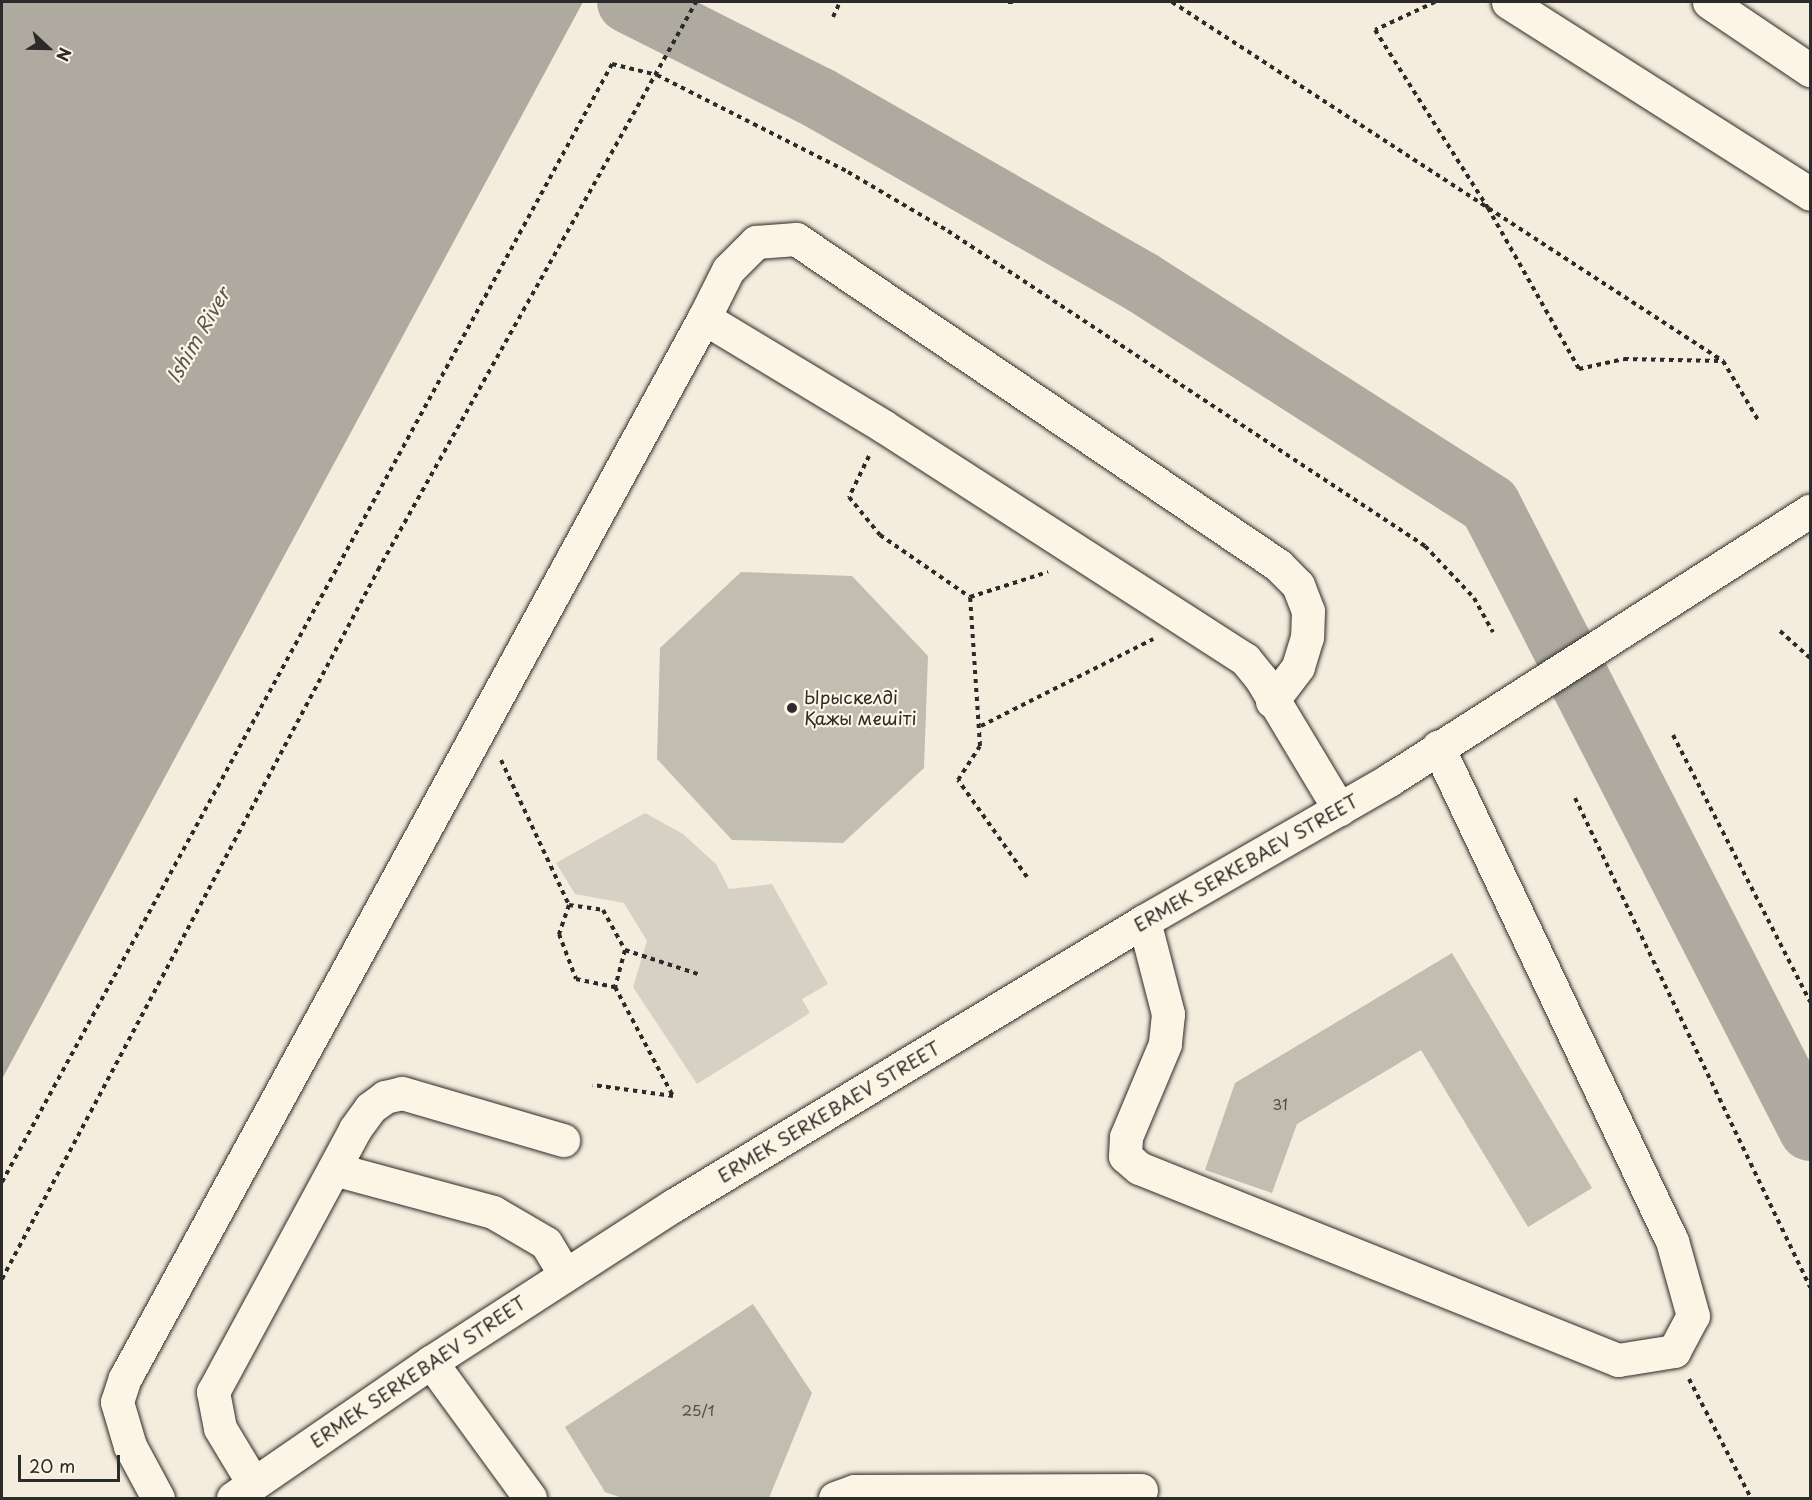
<!DOCTYPE html>
<html>
<head>
<meta charset="utf-8">
<style>
  body { margin:0 }
  #map { position:relative; width:1812px; height:1500px; overflow:hidden; background:#f4edde; font-family:"Playpen Sans",sans-serif }
  div>[style] { position:absolute }
  [style*='--x'] { left:calc(var(--x)*1px); top:calc(var(--y)*1px); width:calc(var(--w)*1px); rotate:calc(var(--a)*1deg) }
  .green>* { inset:0; background:#d6d1c4 }
  .water>* { inset:0; background:#afaaa0 }
  .river>* { height:62px; margin:-31px; padding:0 31px; transform-origin:31px; border-radius:31px; background:#afaaa0 }
  .building>* { inset:0; background:#c2bdb1 }
  .path>* { height:4px; margin-top:-2px; transform-origin:0; background:repeating-linear-gradient(90deg,#2b2b2b 0 4.5px,transparent 0 9px) }
  .roads { filter:drop-shadow(0 0 2px #2b2b2b) drop-shadow(0 0 2px #2b2b2b) }
  .minor>* { height:33px; margin:-16.5px; padding:0 16.5px; transform-origin:16.5px; border-radius:16.5px; background:#fcf5e5 }
  .major>* { height:33px; margin:-16.5px; padding:0 16.5px; transform-origin:16.5px; border-radius:16.5px; background:#fcf5e5 }
  .dots>* { width:16px; height:16px; translate:-50% -50%; box-sizing:border-box; border:3px solid #fcf5e5; border-radius:50% }
  span { translate:-50% -50%; white-space:nowrap; text-align:center; line-height:1.15; -webkit-text-stroke:4.5px #fcf5e5; paint-order:stroke }
  .number-label { font-size:15px; color:#51504c }
  .number-label span { -webkit-text-stroke-width:0 }
  .poi-label { font-size:18px; color:#2b2b2b }
  .left { translate:0 -50%; text-align:left }
  .street-label { font-size:18px; color:#2b2b2b }
  .water-label { font-size:20px; color:#595754; font-style:italic }
  .frame { position:absolute; inset:0; border:3px solid #2b2b2b; pointer-events:none }
  .north { position:absolute; left:18px; top:18px; width:60px; height:60px; -webkit-text-stroke:4px #fcf5e5; paint-order:stroke; rotate:112deg; font-size:16px; font-weight:700; line-height:24px; text-align:center; color:#2b2b2b }
  .north::after { content:''; display:block; margin:auto; width:21px; height:27px; background:#2b2b2b; clip-path:polygon(50% 0,100% 100%,50% 72%,0 100%) }
  .scale { position:absolute; left:18px; top:1455px; width:102px; height:27px; box-sizing:border-box; border:3px solid #2b2b2b; border-top:0; padding-left:8px; font-size:18px; line-height:21px; white-space:nowrap; color:#2b2b2b; -webkit-text-stroke:4px #fcf5e5; paint-order:stroke }
</style>
</head>
<body>
<div id="map">
  <div class="green">
    <i style="clip-path:polygon(645px 813px,683px 834px,716px 864px,729px 889px,772px 884px,828px 984px,802px 999px,810px 1013px,697px 1084px,633px 987px,647px 941px,624px 903px,575px 894px,556px 863px)"></i>
  </div>
  <div class="water">
    <i style="clip-path:polygon(2px 2px,583px 2px,2px 1079px)"></i>
  </div>
  <div class="river">
    <i style="--x:628;--y:2;--w:214;--a:26.7"></i>
    <i style="--x:819;--y:98;--w:373;--a:29.7"></i>
    <i style="--x:1143;--y:283;--w:412;--a:32.6"></i>
    <i style="--x:1490;--y:505;--w:702;--a:62.89"></i>
  </div>
  <div class="building">
    <i style="clip-path:polygon(741px 572px,852px 576px,928px 656px,924px 768px,843px 843px,732px 840px,657px 759px,660px 648px)"></i>
    <i style="clip-path:polygon(1452px 953px,1592px 1188px,1528px 1227px,1421px 1050px,1297px 1124px,1272px 1193px,1205px 1170px,1235px 1083px)"></i>
    <i style="clip-path:polygon(753px 1304px,812px 1393px,769px 1498px,622px 1498px,605px 1492px,565px 1427px)"></i>
  </div>
  <div class="path">
    <i style="--x:1008;--y:2;--w:8;--a:0"></i>
    <i style="--x:1172;--y:2;--w:658;--a:33.09"></i>
    <i style="--x:1723;--y:361;--w:69;--a:59.3"></i>
    <i style="--x:1435;--y:2;--w:66;--a:155"></i>
    <i style="--x:1375;--y:30;--w:211;--a:57.6"></i>
    <i style="--x:1488;--y:208;--w:185;--a:60.5"></i>
    <i style="--x:1579;--y:369;--w:46;--a:-12.5"></i>
    <i style="--x:1624;--y:359;--w:97;--a:1.2"></i>
    <i style="--x:833;--y:17;--w:17;--a:-65"></i>
    <i style="--x:869;--y:456;--w:46;--a:116"></i>
    <i style="--x:849;--y:497;--w:49;--a:50.8"></i>
    <i style="--x:880;--y:535;--w:109;--a:34.6"></i>
    <i style="--x:1780;--y:631;--w:40;--a:42"></i>
    <i style="--x:981;--y:726;--w:193;--a:-26.8"></i>
    <i style="--x:1673;--y:735;--w:300;--a:62.8"></i>
    <i style="--x:501;--y:760;--w:160;--a:64.9"></i>
    <i style="--x:569;--y:905;--w:31;--a:109"></i>
    <i style="--x:559;--y:934;--w:48;--a:69.3"></i>
    <i style="--x:576;--y:979;--w:40;--a:12"></i>
    <i style="--x:615;--y:987;--w:123;--a:62"></i>
    <i style="--x:673;--y:1096;--w:81;--a:-172.2"></i>
    <i style="--x:1575;--y:798;--w:543;--a:64.33"></i>
    <i style="--x:1027;--y:877;--w:119;--a:-125.4"></i>
    <i style="--x:958;--y:780;--w:40;--a:-57.1"></i>
    <i style="--x:980;--y:746;--w:149;--a:-93.8"></i>
    <i style="--x:970;--y:597;--w:82;--a:-17.8"></i>
    <i style="--x:569;--y:905;--w:34;--a:8"></i>
    <i style="--x:603;--y:910;--w:46;--a:61.2"></i>
    <i style="--x:625;--y:950;--w:38;--a:105"></i>
    <i style="--x:625;--y:950;--w:77;--a:18.2"></i>
    <i style="--x:2;--y:1182;--w:1274;--a:-61.38"></i>
    <i style="--x:612;--y:64;--w:46;--a:13.7"></i>
    <i style="--x:657;--y:75;--w:214;--a:26.9"></i>
    <i style="--x:848;--y:172;--w:116;--a:30.5"></i>
    <i style="--x:948;--y:231;--w:572;--a:33.44"></i>
    <i style="--x:1425;--y:546;--w:71;--a:46.7"></i>
    <i style="--x:1474;--y:598;--w:39;--a:61"></i>
    <i style="--x:2;--y:1279;--w:803;--a:-62.06"></i>
    <i style="--x:378;--y:570;--w:651;--a:-60.76"></i>
    <i style="--x:1689;--y:1379;--w:134;--a:62.5"></i>
  </div>
  <div class="roads">
    <div class="minor">
      <i style="--x:1508;--y:2;--w:358;--a:32.4"></i>
      <i style="--x:704;--y:318;--w:54;--a:-63.4"></i>
      <i style="--x:728;--y:270;--w:40;--a:-45"></i>
      <i style="--x:756;--y:242;--w:40;--a:-4.3"></i>
      <i style="--x:796;--y:239;--w:582;--a:34.07"></i>
      <i style="--x:1278;--y:565;--w:28;--a:45"></i>
      <i style="--x:1298;--y:585;--w:28;--a:69"></i>
      <i style="--x:1308;--y:611;--w:26;--a:92"></i>
      <i style="--x:1307;--y:637;--w:31;--a:107"></i>
      <i style="--x:1298;--y:667;--w:43;--a:127.4"></i>
      <i style="--x:1144;--y:921;--w:96;--a:75.5"></i>
      <i style="--x:1168;--y:1014;--w:30;--a:96"></i>
      <i style="--x:1165;--y:1044;--w:101;--a:112.8"></i>
      <i style="--x:1126;--y:1137;--w:19;--a:93"></i>
      <i style="--x:1125;--y:1156;--w:18;--a:41"></i>
      <i style="--x:1139;--y:1168;--w:516;--a:21.84"></i>
      <i style="--x:1618;--y:1360;--w:57;--a:-9.1"></i>
      <i style="--x:1674;--y:1351;--w:40;--a:-62"></i>
      <i style="--x:1693;--y:1316;--w:78;--a:-105.6"></i>
      <i style="--x:1672;--y:1241;--w:547;--a:-115.35"></i>
      <i style="--x:334;--y:1169;--w:165;--a:15.1"></i>
      <i style="--x:493;--y:1212;--w:61;--a:30.3"></i>
      <i style="--x:546;--y:1243;--w:37;--a:59"></i>
      <i style="--x:431;--y:1362;--w:168;--a:53.9"></i>
      <i style="--x:253;--y:1483;--w:64;--a:-121"></i>
      <i style="--x:220;--y:1428;--w:37;--a:-101"></i>
      <i style="--x:213;--y:1392;--w:299;--a:-61.6"></i>
      <i style="--x:355;--y:1129;--w:26;--a:-54"></i>
      <i style="--x:370;--y:1108;--w:19;--a:-36"></i>
      <i style="--x:385;--y:1097;--w:17;--a:-13"></i>
      <i style="--x:402;--y:1093;--w:168;--a:16.3"></i>
      <i style="--x:158;--y:1498;--w:59;--a:-118.3"></i>
      <i style="--x:130;--y:1446;--w:46;--a:-106.5"></i>
      <i style="--x:117;--y:1402;--w:25;--a:-72"></i>
      <i style="--x:125;--y:1378;--w:1208;--a:-61.36"></i>
      <i style="--x:704;--y:318;--w:209;--a:31.1"></i>
      <i style="--x:883;--y:426;--w:431;--a:32.8"></i>
      <i style="--x:1245;--y:659;--w:26;--a:51"></i>
      <i style="--x:1261;--y:679;--w:152;--a:59"></i>
      <i style="--x:233;--y:1498;--w:240;--a:-34.5"></i>
      <i style="--x:431;--y:1362;--w:289;--a:-32.9"></i>
      <i style="--x:674;--y:1205;--w:549;--a:-31.14"></i>
      <i style="--x:1144;--y:921;--w:283;--a:-29.9"></i>
      <i style="--x:1389;--y:780;--w:500;--a:-32.6"></i>
      <i style="--x:835;--y:1498;--w:20;--a:-20"></i>
      <i style="--x:854;--y:1491;--w:287;--a:-0.2"></i>
    </div>
    <div class="major">
      <i style="--x:1709;--y:2;--w:122;--a:34"></i>
    </div>
  </div>
  <div class="dots">
    <i style="left:792px;top:708px;background:#2b2b2b"></i>
  </div>
  <div class="number-label">
    <span style="left:1280px;top:1104px">31</span>
    <span style="left:698px;top:1410px">25/1</span>
  </div>
  <div class="poi-label">
    <span class="left" style="left:804px;top:708px">Ырыскелді<br>Қажы мешіті</span>
  </div>
  <div class="street-label">
    <span style="left:1246px;top:863px;rotate:-30deg">ERMEK SERKEBAEV STREET</span>
    <span style="left:829px;top:1112px;rotate:-31deg">ERMEK SERKEBAEV STREET</span>
    <span style="left:418px;top:1372px;rotate:-34deg">ERMEK SERKEBAEV STREET</span>
  </div>
  <div class="water-label">
    <span style="left:198px;top:335px;rotate:-60deg">Ishim River</span>
  </div>
  <div class="frame"></div>
  <div class="north">N</div>
  <div class="scale">20 m</div>
</div>
</body>
</html>
